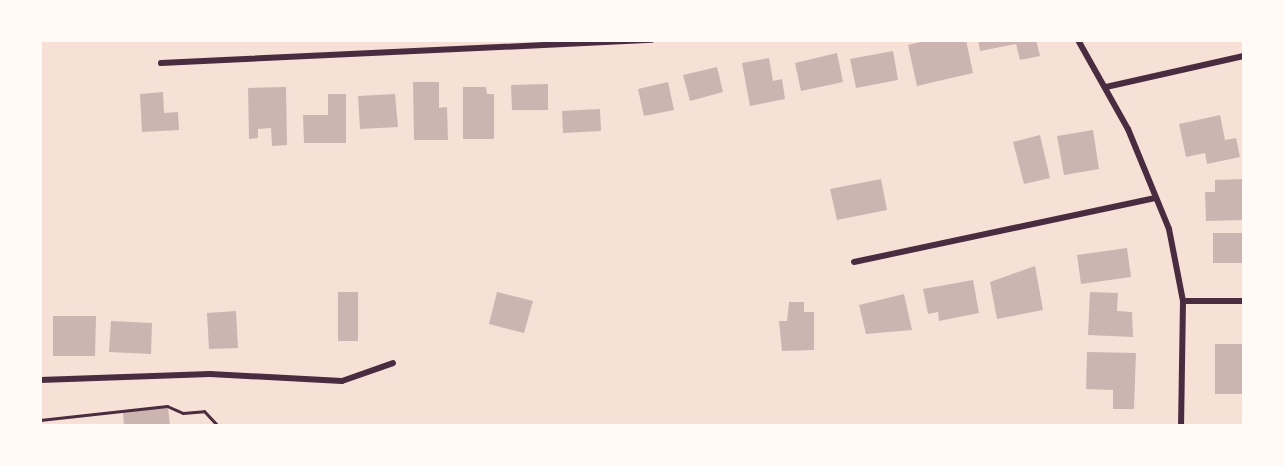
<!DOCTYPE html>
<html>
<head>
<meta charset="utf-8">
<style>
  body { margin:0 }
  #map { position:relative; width:1284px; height:466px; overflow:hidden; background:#f7e1d7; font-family:"Noto Sans",sans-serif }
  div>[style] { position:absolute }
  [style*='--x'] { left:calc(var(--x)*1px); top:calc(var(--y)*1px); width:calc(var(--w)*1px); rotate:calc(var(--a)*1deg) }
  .building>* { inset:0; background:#ccb4b1 }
  .path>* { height:3px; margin:-1.5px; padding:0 1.5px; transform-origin:1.5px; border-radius:1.5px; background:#4a2c40 }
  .minor>* { height:6px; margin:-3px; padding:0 3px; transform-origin:3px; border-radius:3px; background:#4a2c40 }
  span { translate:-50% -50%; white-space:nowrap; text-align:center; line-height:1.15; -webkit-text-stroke:6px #fffaf5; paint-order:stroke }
  .frame { position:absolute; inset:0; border:42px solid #fffaf5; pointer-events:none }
</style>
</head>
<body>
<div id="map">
  <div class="building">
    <i style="clip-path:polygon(929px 40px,966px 40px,973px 73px,917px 86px,908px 45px)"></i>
    <i style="clip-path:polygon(978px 40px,1036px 40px,1040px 56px,1020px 60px,1016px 44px,980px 51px)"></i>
    <i style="clip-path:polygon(893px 51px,898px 80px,856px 88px,850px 59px)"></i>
    <i style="clip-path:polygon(837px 53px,843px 82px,801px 91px,795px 63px)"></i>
    <i style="clip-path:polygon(769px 58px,773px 81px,782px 79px,785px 99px,750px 106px,742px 63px)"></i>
    <i style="clip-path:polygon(717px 67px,723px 92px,690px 101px,683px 75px)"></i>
    <i style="clip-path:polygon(413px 82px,439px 82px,439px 108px,447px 107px,448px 140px,414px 140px)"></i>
    <i style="clip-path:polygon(668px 82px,674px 110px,644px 116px,638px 89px)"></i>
    <i style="clip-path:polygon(548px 84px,548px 110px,512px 110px,511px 85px)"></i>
    <i style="clip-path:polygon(286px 87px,287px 145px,272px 146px,271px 128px,258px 129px,258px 138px,249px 139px,248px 88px)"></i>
    <i style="clip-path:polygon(463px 87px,486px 87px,487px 94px,494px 94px,494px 139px,463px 139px)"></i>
    <i style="clip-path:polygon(163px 92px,164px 113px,178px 112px,179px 130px,142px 132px,140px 94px)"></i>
    <i style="clip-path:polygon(328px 94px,346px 94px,346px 143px,304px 143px,303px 115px,328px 115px)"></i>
    <i style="clip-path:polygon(395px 94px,398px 127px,360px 129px,358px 96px)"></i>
    <i style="clip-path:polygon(600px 109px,601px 131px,563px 133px,562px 111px)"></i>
    <i style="clip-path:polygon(1220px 115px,1225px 140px,1236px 138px,1240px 157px,1207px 164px,1205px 153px,1186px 157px,1179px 124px)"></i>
    <i style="clip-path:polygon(1093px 130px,1099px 169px,1064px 175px,1057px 136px)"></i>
    <i style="clip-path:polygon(1040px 135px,1050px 178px,1024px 184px,1013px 142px)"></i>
    <i style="clip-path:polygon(881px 179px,887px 210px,837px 220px,830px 189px)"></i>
    <i style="clip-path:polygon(1244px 179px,1244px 220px,1206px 221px,1205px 192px,1215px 192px,1215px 180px)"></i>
    <i style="clip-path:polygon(1213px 233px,1244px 233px,1244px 263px,1213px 263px)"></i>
    <i style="clip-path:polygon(1127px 248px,1131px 277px,1081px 284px,1077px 255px)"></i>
    <i style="clip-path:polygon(1035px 266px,1043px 310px,997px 319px,990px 282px)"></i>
    <i style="clip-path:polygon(973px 280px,979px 313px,939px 321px,938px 312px,928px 314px,923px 289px)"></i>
    <i style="clip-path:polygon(338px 292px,358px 292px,358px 341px,338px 341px)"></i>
    <i style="clip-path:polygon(497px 292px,533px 301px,524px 333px,489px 324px)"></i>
    <i style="clip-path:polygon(1090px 292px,1118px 293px,1117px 311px,1132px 312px,1133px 337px,1088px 335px)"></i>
    <i style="clip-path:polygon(904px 294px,912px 330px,866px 334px,859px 305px)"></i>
    <i style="clip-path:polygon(789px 302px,804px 302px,804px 312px,814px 312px,814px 350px,782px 351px,779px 321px,787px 321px)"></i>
    <i style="clip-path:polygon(236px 311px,238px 348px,209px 349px,207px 313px)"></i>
    <i style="clip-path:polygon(53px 316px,96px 316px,95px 356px,53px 356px)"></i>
    <i style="clip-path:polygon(111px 321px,152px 323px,151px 354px,109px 352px)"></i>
    <i style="clip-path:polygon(1215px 344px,1242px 344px,1242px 394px,1215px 394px)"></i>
    <i style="clip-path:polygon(1087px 352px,1136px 353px,1134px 409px,1113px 409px,1113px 390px,1086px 389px)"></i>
    <i style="clip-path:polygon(168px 407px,170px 426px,124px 426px,123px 412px)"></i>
  </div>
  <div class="path">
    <i style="--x:40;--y:420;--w:128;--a:-6.3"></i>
    <i style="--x:167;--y:406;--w:17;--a:24"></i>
    <i style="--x:183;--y:413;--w:21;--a:-5"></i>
    <i style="--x:204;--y:411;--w:21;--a:47"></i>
  </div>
  <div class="minor">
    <i style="--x:1078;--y:40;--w:102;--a:60.7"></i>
    <i style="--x:1128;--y:129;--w:108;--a:67.7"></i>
    <i style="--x:1169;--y:229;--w:73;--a:79"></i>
    <i style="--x:1183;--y:301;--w:125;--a:90.9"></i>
    <i style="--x:161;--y:63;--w:491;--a:-2.7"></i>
    <i style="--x:1106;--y:87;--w:141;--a:-12.7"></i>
    <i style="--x:854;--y:262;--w:308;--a:-12"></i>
    <i style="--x:1183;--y:301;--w:61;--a:0"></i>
    <i style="--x:40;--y:380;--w:170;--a:-2"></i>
    <i style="--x:210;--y:374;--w:132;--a:3"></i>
    <i style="--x:342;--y:381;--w:54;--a:-19.4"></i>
  </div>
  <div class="frame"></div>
</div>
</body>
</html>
